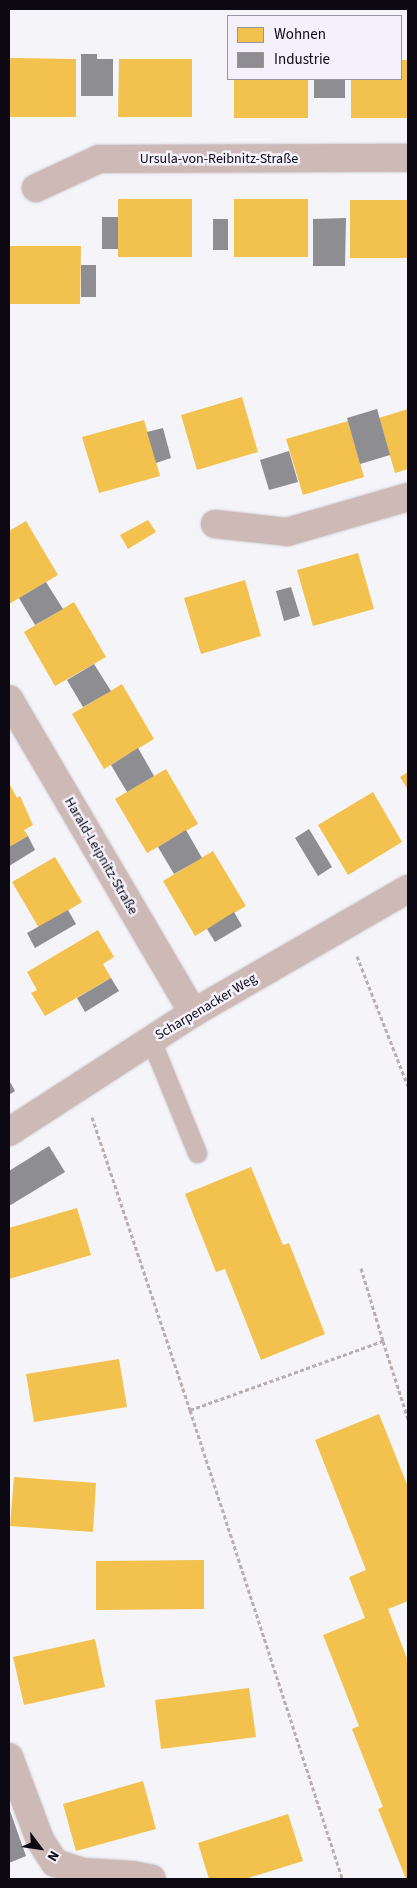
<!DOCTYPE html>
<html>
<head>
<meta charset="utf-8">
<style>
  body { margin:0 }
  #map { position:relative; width:417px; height:1888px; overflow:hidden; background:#f5f4f9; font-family:"Source Sans 3",sans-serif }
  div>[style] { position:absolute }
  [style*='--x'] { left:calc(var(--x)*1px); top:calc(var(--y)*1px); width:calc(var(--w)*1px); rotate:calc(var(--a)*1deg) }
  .homes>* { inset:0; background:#f2c14e }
  .industry>* { inset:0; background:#8d8d92 }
  .path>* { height:3px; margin-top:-1.5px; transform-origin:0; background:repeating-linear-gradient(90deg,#baafaf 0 4px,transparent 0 6.5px) }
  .roads { filter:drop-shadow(0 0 1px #d1cfd3) drop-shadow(0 0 1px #d1cfd3) }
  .service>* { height:19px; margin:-9.5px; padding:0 9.5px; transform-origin:9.5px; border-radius:9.5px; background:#cdbab7 }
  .minor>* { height:28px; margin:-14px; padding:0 14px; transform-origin:14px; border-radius:14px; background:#cdbab7 }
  span { translate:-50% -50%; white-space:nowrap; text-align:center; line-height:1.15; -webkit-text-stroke:5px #f4f1fc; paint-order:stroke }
  .street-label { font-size:14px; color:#0c0912 }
  .frame { position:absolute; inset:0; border:10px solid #0c0912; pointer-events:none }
  .legend { position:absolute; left:227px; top:15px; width:175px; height:65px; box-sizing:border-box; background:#f4f1fc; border:1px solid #97949e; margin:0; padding:6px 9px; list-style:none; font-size:15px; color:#0c0912 }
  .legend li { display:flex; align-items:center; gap:10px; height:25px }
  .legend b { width:25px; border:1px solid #97949e }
  .north { position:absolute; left:15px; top:1823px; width:50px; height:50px; -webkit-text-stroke:4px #f4f1fc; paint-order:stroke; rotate:121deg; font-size:14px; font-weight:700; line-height:20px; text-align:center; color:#0c0912 }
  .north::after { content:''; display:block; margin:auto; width:18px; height:22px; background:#0c0912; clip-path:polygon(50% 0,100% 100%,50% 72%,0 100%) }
</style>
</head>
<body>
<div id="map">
  <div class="homes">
    <i style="clip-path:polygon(9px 58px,76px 59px,76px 117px,9px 117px)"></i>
    <i style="clip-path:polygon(119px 59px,192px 59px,192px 117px,118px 117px)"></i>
    <i style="clip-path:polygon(401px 60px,408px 60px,408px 118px,351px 118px,351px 79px,401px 79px)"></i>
    <i style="clip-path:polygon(234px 79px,308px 79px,308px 118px,234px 118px)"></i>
    <i style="clip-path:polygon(118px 199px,192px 199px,192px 257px,118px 257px)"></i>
    <i style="clip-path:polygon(234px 199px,308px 199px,308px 257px,234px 257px)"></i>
    <i style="clip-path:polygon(350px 200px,408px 200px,408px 258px,350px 258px)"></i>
    <i style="clip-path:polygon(9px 246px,81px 246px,80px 304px,9px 304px)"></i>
    <i style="clip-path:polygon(242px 397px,258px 452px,197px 470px,181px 415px)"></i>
    <i style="clip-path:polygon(408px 409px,408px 469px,395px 473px,379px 418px)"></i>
    <i style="clip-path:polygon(144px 420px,160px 476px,99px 493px,82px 437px)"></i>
    <i style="clip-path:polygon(348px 421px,364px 477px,303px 495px,286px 439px)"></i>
    <i style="clip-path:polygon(148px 520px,156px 532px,128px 549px,120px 535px)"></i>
    <i style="clip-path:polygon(26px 521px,58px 575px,9px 604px,9px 531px)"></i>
    <i style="clip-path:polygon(358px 553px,374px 609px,313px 626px,297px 570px)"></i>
    <i style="clip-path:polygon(245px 580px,261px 636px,201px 654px,184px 598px)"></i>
    <i style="clip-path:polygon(74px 602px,106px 657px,55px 686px,24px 632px)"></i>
    <i style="clip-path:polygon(122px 684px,154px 739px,104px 769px,72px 714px)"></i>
    <i style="clip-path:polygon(166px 769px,198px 824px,147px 853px,115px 799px)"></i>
    <i style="clip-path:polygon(408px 772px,408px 790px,400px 777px)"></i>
    <i style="clip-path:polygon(10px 785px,17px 798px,20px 796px,33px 825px,24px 830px,28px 836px,9px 847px)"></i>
    <i style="clip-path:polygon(373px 792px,402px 842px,348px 875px,318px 825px)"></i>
    <i style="clip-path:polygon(213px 851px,246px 906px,195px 936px,163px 881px)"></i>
    <i style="clip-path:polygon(55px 857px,82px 902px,39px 928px,12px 882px)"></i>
    <i style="clip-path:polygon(98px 930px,114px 957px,103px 964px,111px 978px,45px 1016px,31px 993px,37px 990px,27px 972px)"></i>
    <i style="clip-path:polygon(251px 1167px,283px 1245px,289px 1243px,325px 1334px,261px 1360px,225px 1269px,216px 1272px,185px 1194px)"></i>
    <i style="clip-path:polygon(77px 1208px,91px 1255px,9px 1279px,9px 1228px)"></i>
    <i style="clip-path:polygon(119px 1359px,127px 1407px,34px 1422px,26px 1374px)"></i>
    <i style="clip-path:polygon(379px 1414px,408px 1487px,408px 1601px,388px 1609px,408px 1661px,408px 1879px,406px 1879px,378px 1809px,383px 1807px,352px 1729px,359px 1726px,323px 1635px,365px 1618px,349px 1577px,366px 1570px,315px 1440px)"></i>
    <i style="clip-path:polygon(14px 1477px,96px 1483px,93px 1532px,10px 1526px)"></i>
    <i style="clip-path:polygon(204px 1560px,204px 1609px,96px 1610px,96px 1561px)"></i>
    <i style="clip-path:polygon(95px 1639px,105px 1687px,24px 1705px,13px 1657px)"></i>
    <i style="clip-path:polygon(249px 1688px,256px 1737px,161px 1749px,155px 1700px)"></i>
    <i style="clip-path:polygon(143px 1781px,156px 1829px,76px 1851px,63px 1804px)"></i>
    <i style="clip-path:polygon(288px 1814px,303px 1861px,245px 1879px,209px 1879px,198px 1843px)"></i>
  </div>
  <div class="industry">
    <i style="clip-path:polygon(81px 54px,97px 54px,97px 59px,113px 59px,113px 96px,81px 96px)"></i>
    <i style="clip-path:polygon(314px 79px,345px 79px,345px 98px,314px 98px)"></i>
    <i style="clip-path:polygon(102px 217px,118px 217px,118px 249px,102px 249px)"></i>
    <i style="clip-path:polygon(346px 218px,345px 266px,313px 266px,313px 219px)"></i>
    <i style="clip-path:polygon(213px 219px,228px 219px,228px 250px,213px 250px)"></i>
    <i style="clip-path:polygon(81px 265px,96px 265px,96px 297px,81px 297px)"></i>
    <i style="clip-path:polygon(377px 409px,390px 455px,360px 464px,347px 418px)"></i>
    <i style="clip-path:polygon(163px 428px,171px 458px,156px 463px,147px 432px)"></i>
    <i style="clip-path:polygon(289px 451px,298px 482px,269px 490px,260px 460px)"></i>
    <i style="clip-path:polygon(46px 582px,63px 609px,35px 625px,19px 598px)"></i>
    <i style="clip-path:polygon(291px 587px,300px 616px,284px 621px,276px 591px)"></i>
    <i style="clip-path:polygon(94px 664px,111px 691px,83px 707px,67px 680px)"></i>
    <i style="clip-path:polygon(138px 748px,154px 776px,127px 792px,111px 765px)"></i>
    <i style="clip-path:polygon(309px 829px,332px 867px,318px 876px,295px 838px)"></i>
    <i style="clip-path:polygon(186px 830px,202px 858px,174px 874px,158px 847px)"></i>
    <i style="clip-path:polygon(28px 836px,35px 850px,9px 866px,9px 847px)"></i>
    <i style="clip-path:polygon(68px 910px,76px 924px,35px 948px,27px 933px)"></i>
    <i style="clip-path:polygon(234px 912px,242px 926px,215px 942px,207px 929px)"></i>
    <i style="clip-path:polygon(111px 978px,119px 991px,85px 1012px,77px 998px)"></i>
    <i style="clip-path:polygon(9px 1080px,15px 1091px,9px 1095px)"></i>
    <i style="clip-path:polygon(49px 1146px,65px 1172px,9px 1206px,9px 1171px)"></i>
    <i style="clip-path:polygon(9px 1808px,26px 1856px,9px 1863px)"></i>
  </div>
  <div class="path">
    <i style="--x:357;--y:956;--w:140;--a:68.6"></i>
    <i style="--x:92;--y:1117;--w:309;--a:71.5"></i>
    <i style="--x:190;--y:1410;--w:493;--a:72"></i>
    <i style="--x:361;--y:1268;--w:76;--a:73.2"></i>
    <i style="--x:190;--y:1410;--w:205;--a:-19.7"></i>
    <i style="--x:383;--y:1341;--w:82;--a:72.2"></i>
  </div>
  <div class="roads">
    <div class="service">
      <i style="--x:151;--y:1040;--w:122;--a:67.8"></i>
    </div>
    <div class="minor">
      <i style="--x:36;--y:188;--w:69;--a:-24.7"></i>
      <i style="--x:99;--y:159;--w:309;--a:-0.2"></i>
      <i style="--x:215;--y:524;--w:72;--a:6.3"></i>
      <i style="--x:287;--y:532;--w:126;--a:-16.1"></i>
      <i style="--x:9;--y:699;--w:364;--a:59.6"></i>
      <i style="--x:9;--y:1132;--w:219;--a:-32.9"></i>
      <i style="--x:193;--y:1013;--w:248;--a:-30"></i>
      <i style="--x:9;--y:1757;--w:89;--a:69.5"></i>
      <i style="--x:40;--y:1840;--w:27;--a:57"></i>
      <i style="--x:55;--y:1863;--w:28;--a:18"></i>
      <i style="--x:82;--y:1872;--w:50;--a:3.4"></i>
      <i style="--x:132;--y:1875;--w:20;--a:11"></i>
    </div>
  </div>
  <div class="street-label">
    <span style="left:219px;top:159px">Ursula-von-Reibnitz-Straße</span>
    <span style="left:101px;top:856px;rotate:60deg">Harald-Leipnitz-Straße</span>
    <span style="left:206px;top:1007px;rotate:-31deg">Scharpenacker Weg</span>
  </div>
  <div class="frame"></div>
  <ul class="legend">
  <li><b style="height:14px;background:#f2c14e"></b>Wohnen</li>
  <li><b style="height:14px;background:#8d8d92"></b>Industrie</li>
  </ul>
  <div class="north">N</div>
</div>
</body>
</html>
